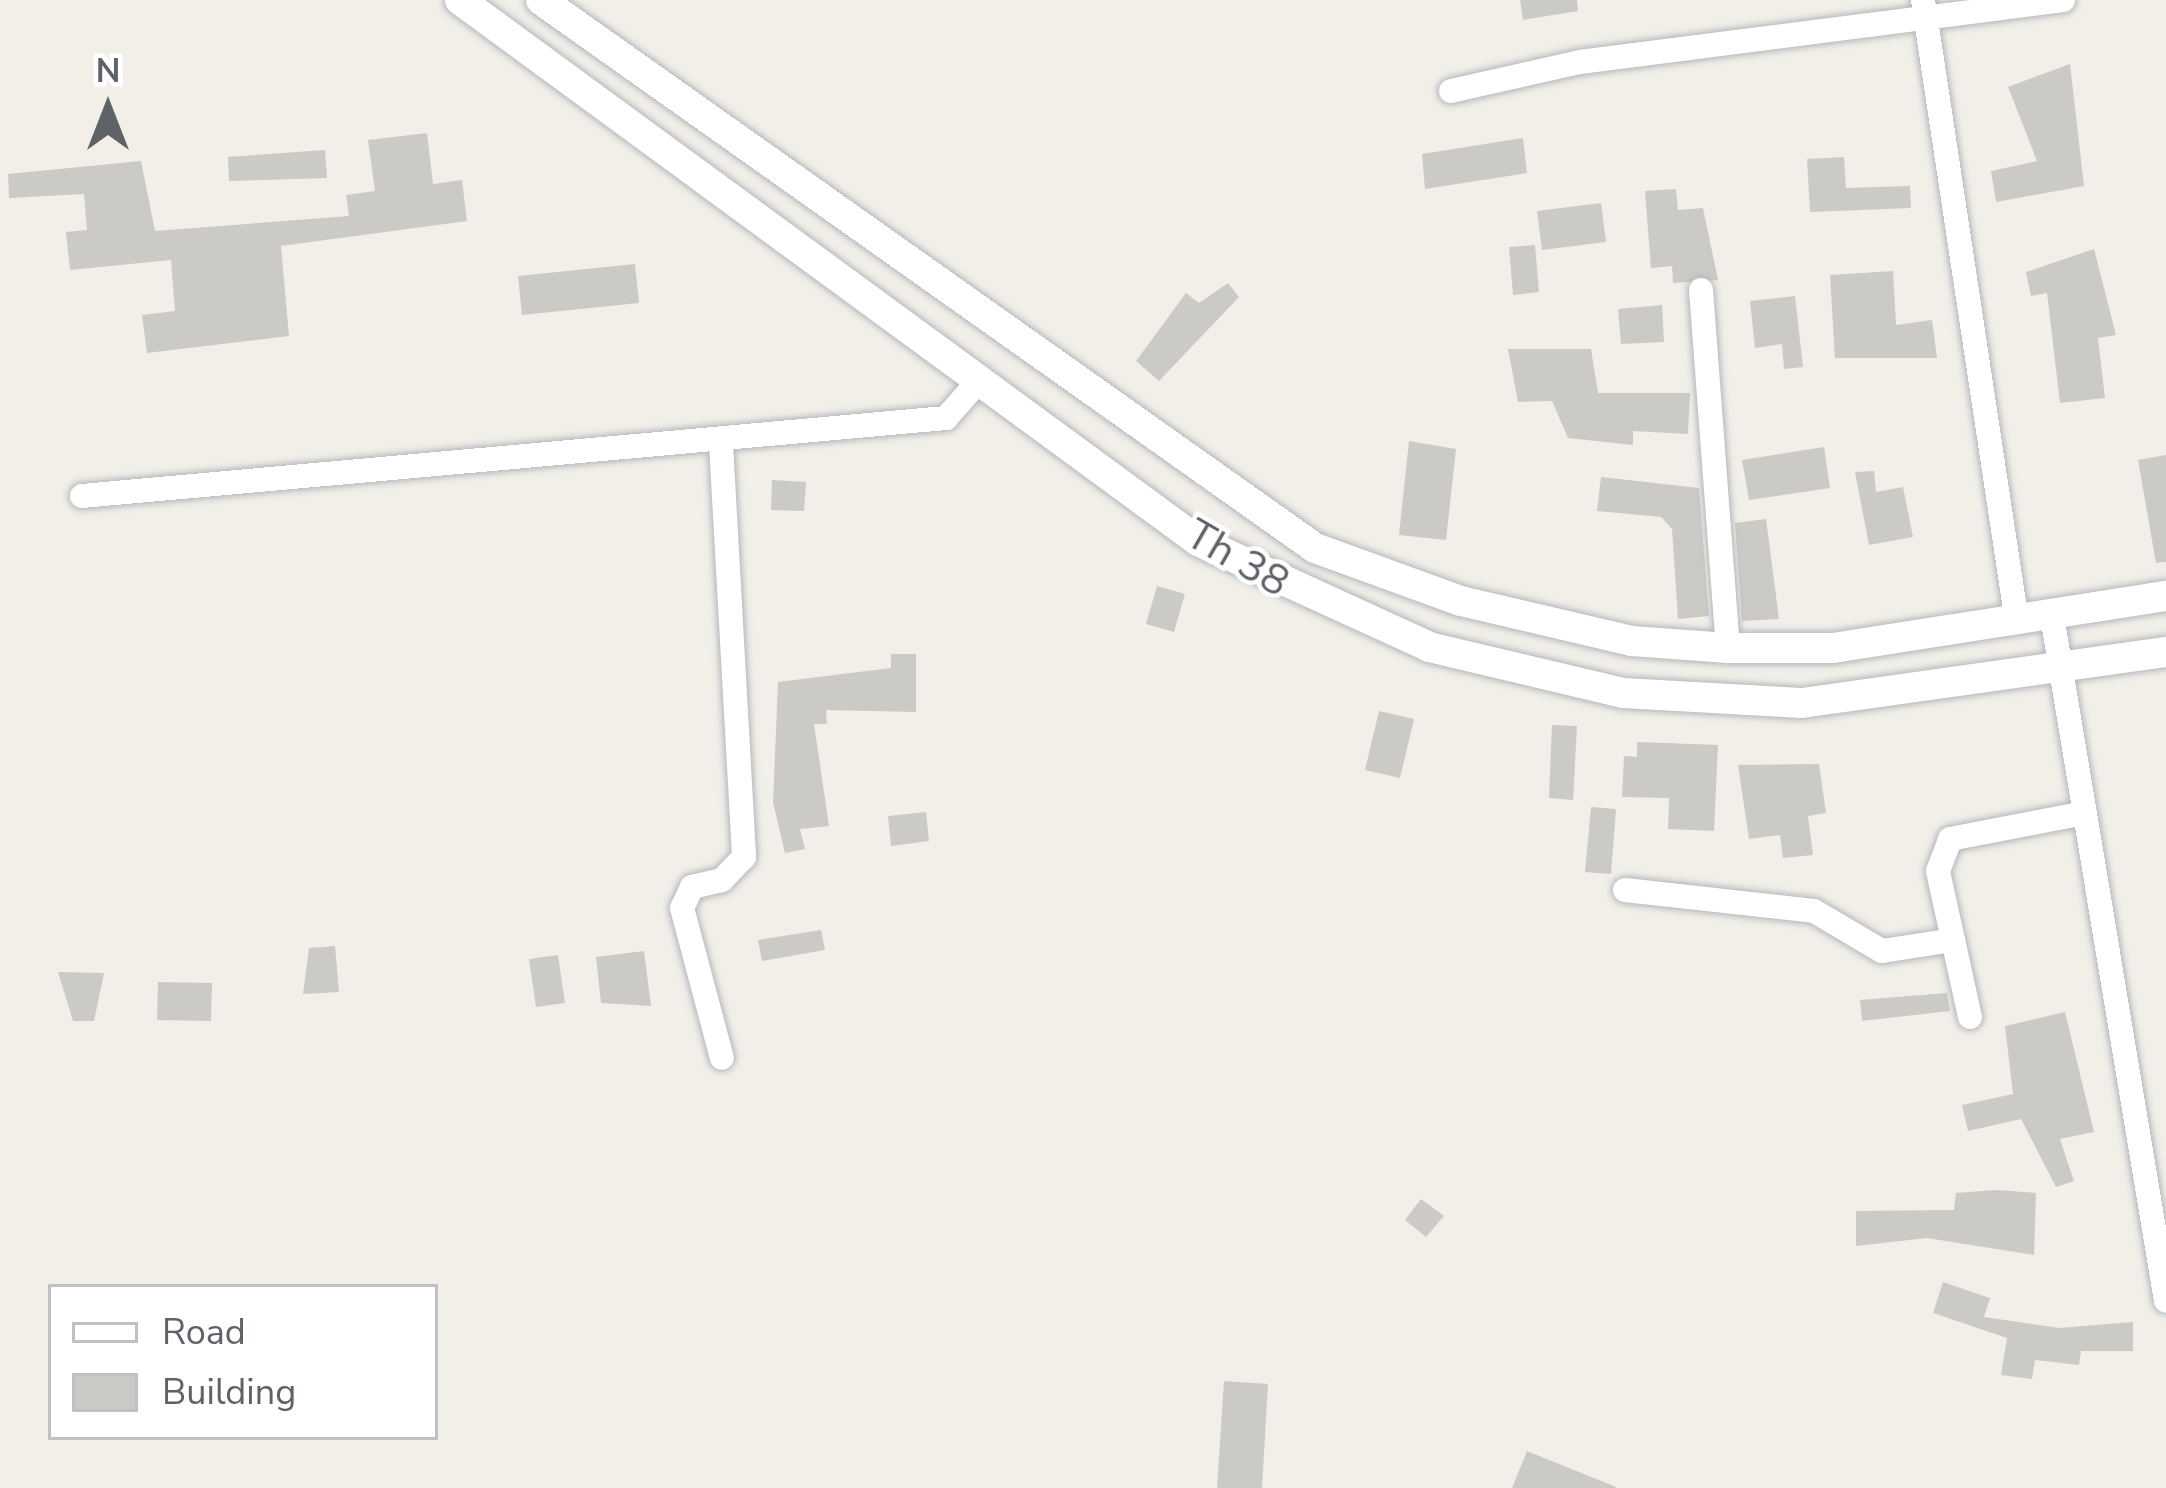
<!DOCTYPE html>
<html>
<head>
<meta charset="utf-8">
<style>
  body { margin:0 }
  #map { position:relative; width:2166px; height:1488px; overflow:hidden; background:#f1efe8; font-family:"Nunito Sans",sans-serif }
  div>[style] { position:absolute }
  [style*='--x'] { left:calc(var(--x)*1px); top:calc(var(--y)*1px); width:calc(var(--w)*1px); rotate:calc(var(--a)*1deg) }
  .building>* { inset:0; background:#cccac5 }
  .roads { filter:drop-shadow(0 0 3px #b5b8bc) drop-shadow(0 0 3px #b5b8bc) }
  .minor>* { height:24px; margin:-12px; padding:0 12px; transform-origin:12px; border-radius:12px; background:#fff }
  .tertiary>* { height:30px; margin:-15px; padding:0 15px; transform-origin:15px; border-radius:15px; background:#fff }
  span { translate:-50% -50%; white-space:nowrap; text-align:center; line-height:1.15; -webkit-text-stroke:9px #fff; paint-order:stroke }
  .street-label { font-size:42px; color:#5f6368 }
  .legend { position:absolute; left:48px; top:1284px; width:390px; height:156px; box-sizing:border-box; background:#fff; border:3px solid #bfc1c3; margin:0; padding:15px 21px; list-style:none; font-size:36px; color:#5f6368 }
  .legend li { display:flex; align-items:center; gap:24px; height:60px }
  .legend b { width:60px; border:3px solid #bfc1c3 }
  .north { position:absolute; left:48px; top:48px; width:120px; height:120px; -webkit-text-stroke:9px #fff; paint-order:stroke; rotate:0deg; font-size:33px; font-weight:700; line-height:48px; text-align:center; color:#5f6368 }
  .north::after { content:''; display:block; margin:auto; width:42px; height:54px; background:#5f6368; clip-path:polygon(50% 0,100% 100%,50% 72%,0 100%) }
</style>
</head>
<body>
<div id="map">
  <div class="building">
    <i style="clip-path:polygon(1520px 0,1577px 0,1578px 11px,1523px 20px)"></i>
    <i style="clip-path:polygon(2070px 64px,2084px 186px,1996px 202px,1991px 171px,2037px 161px,2008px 87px)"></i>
    <i style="clip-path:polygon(427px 133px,433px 184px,462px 180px,467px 221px,281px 246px,289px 336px,147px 353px,142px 315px,175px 311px,171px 260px,70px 270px,66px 232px,87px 230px,84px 194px,9px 198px,8px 174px,141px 161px,155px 231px,349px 216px,346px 195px,375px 191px,368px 140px)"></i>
    <i style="clip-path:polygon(1523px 138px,1527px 173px,1425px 189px,1422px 154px)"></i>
    <i style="clip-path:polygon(325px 150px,327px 178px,229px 181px,228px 157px)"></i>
    <i style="clip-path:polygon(1844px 157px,1846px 188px,1910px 186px,1911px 208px,1810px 212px,1807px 159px)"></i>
    <i style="clip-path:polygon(1676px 189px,1678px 210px,1703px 208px,1718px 280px,1673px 283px,1672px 266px,1651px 268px,1645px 191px)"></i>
    <i style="clip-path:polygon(1601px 203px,1606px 242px,1542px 250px,1537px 211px)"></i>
    <i style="clip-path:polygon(1535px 245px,1539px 292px,1513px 295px,1509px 247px)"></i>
    <i style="clip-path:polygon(2094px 249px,2116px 335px,2098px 338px,2105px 398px,2060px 403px,2047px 293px,2031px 296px,2026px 272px)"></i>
    <i style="clip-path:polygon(635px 264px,639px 303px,522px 315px,518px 276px)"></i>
    <i style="clip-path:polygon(1893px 271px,1896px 325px,1932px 320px,1937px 358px,1835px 358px,1830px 275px)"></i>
    <i style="clip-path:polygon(1228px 283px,1239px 297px,1159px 381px,1136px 361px,1186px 293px,1199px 303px)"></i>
    <i style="clip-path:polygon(1795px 296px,1803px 367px,1784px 369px,1782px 344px,1755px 348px,1750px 301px)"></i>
    <i style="clip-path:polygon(1662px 305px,1664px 342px,1621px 344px,1618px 309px)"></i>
    <i style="clip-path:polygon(1508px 349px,1591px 349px,1598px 393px,1690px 393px,1688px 434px,1633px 431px,1633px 445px,1568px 438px,1552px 401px,1518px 402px)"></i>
    <i style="clip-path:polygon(1409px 441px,1456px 449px,1446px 540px,1399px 535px)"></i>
    <i style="clip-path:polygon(1824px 447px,1830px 488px,1749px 500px,1742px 460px)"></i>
    <i style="clip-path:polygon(2166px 455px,2166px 562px,2156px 563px,2138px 460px)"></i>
    <i style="clip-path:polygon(1874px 471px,1876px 492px,1903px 487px,1913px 537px,1869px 545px,1855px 472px)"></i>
    <i style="clip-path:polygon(1601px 477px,1699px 488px,1709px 616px,1678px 619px,1672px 529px,1661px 517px,1597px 511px)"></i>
    <i style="clip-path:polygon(772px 480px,806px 482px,804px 511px,771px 510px)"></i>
    <i style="clip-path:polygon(1766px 519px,1779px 619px,1742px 621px,1735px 523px)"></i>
    <i style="clip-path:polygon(1157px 586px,1185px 594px,1174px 632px,1146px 624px)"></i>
    <i style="clip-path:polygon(891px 654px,916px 654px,916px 712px,826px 710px,827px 724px,814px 724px,829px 826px,800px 829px,805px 849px,785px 853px,773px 802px,778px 682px,891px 668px)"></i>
    <i style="clip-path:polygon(1379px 711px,1414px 719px,1400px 778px,1365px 770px)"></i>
    <i style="clip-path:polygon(1552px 725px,1577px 726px,1573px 800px,1549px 798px)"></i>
    <i style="clip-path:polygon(1637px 742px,1718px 745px,1714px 831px,1668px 829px,1669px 798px,1622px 797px,1624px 756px,1637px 757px)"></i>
    <i style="clip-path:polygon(1819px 764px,1826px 813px,1808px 816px,1813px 855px,1783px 858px,1780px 835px,1749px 839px,1738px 765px)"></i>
    <i style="clip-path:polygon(1591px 807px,1616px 809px,1611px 874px,1585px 872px)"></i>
    <i style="clip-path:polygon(926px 812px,929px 841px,891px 846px,888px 816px)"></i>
    <i style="clip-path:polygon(821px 930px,825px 950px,762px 961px,758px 940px)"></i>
    <i style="clip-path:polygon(335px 946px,339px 992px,303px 994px,309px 948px)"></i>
    <i style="clip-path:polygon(644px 951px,651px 1006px,601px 1003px,596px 957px)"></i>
    <i style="clip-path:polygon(558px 955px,565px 1003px,536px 1007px,529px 959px)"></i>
    <i style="clip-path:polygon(58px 972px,104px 973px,94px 1021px,73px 1021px)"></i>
    <i style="clip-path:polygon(158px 982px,212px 983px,211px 1021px,157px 1020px)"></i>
    <i style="clip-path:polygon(1947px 993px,1950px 1011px,1862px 1021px,1860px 1000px)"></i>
    <i style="clip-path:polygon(2065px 1012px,2094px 1132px,2060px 1139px,2074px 1181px,2056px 1187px,2021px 1119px,1968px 1131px,1962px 1105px,2013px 1094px,2005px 1026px)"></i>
    <i style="clip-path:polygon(1996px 1190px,2036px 1193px,2034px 1255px,1927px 1238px,1856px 1246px,1856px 1211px,1954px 1210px,1956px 1193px)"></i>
    <i style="clip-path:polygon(1421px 1199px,1444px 1216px,1426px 1237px,1405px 1220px)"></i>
    <i style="clip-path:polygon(1943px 1282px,1990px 1298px,1984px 1317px,2059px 1328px,2133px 1322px,2133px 1351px,2081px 1351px,2079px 1365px,2035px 1360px,2032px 1379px,2001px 1375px,2007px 1338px,1933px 1313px)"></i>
    <i style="clip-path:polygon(1224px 1381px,1268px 1384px,1262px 1488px,1217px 1488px)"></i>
    <i style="clip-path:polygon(1527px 1451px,1616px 1487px,1615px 1488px,1512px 1488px)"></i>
  </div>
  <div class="roads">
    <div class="minor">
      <i style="--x:1923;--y:0;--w:629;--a:81.41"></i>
      <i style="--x:1451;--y:91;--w:132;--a:-12.7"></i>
      <i style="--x:1580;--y:62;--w:487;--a:-7.3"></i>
      <i style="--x:1701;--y:290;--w:359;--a:85.7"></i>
      <i style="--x:721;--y:444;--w:414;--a:86.8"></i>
      <i style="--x:744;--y:857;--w:32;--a:134"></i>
      <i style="--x:722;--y:880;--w:31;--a:167"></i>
      <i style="--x:692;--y:887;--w:23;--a:115"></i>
      <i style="--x:682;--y:908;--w:155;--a:75.1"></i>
      <i style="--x:82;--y:496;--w:868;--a:-5.16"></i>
      <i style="--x:946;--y:418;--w:45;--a:-48.6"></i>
      <i style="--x:2052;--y:616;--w:694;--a:80.55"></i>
      <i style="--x:1625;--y:890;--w:190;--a:6.3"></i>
      <i style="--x:1814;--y:911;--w:79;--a:30.5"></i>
      <i style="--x:1882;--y:951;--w:72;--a:-8.8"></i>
      <i style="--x:1970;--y:1017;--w:149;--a:-102.4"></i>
      <i style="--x:1938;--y:871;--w:34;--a:-69"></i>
      <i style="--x:1950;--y:839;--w:137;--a:-10.9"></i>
    </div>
    <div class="tertiary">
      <i style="--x:460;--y:0;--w:915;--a:36.24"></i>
      <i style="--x:1198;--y:541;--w:254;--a:24.6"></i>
      <i style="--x:1429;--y:647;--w:199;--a:13.3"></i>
      <i style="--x:1623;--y:693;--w:179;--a:3.2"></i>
      <i style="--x:1802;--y:703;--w:368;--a:-8"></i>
      <i style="--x:541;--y:0;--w:948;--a:35.3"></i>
      <i style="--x:1315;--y:548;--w:155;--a:20"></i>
      <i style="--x:1461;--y:601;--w:176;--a:13.2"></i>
      <i style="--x:1632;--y:641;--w:96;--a:4.2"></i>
      <i style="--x:1728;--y:648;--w:105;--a:0"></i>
      <i style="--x:1833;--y:648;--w:337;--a:-8.9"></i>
    </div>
  </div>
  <div class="street-label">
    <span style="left:1237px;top:559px;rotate:30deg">Th 38</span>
  </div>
  <ul class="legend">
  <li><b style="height:15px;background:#fff"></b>Road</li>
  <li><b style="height:33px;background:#cccac5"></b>Building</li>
  </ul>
  <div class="north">N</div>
</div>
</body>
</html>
